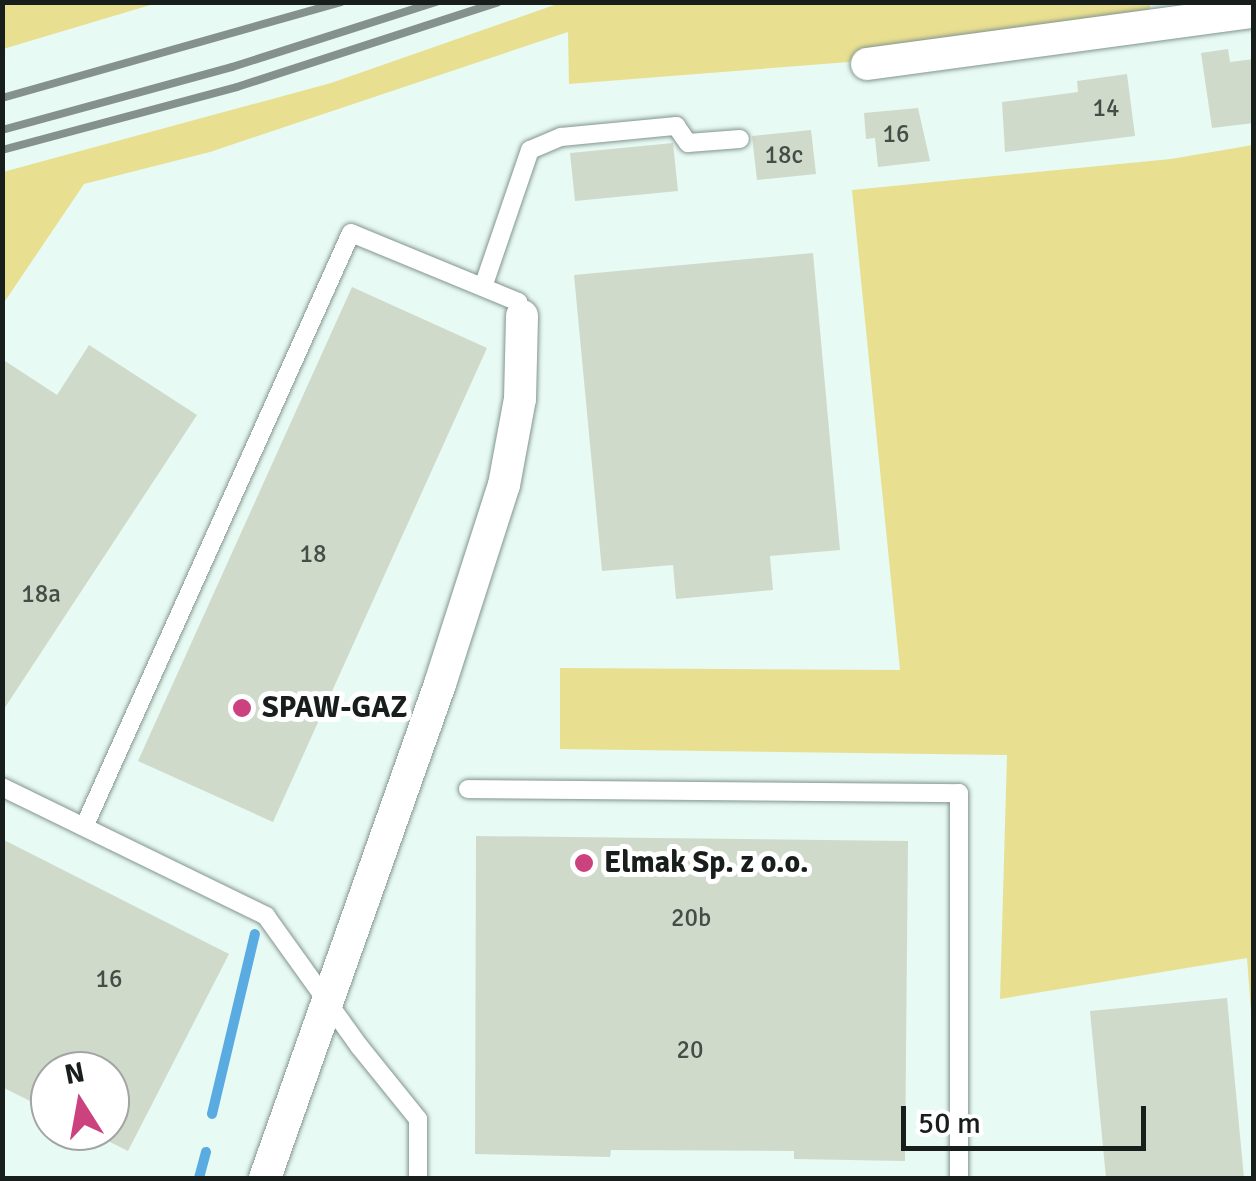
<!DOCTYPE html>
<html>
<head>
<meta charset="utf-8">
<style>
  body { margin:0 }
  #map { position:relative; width:1256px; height:1181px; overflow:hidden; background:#e7faf3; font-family:Signika,sans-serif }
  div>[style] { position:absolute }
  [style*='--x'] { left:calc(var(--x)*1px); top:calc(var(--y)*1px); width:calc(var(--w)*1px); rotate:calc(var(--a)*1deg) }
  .green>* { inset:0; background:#e9df91 }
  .stream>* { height:10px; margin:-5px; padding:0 5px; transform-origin:5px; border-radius:5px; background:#59abe1 }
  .building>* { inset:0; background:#d0dacb }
  .roads { filter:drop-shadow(0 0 2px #83958e) drop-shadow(0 0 2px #83958e) }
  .service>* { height:18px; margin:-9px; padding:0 9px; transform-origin:9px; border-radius:9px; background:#fff }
  .minor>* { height:32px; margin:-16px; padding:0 16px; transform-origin:16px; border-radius:16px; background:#fff }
  .rail>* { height:8px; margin:-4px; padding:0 4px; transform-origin:4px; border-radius:4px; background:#84918c }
  .dots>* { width:28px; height:28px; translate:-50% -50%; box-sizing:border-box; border:5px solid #fff; border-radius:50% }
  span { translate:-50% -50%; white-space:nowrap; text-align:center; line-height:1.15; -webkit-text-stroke:10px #fff; paint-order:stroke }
  .number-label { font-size:25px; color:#454d47 }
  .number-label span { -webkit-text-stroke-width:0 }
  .poi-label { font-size:30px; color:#171e1b; font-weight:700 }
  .left { translate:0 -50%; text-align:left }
  .frame { position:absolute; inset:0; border:5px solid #171e1b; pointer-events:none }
  .north { position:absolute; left:30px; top:1051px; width:100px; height:100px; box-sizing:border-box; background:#fff; border:2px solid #a2a5a4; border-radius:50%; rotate:349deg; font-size:28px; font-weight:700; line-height:40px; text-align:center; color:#171e1b }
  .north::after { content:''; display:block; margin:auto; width:35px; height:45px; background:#cb427e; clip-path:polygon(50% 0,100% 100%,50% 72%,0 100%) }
  .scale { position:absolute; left:901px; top:1106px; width:245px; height:45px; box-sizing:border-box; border:5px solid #171e1b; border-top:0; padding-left:12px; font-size:30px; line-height:35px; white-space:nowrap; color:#171e1b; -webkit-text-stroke:8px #fff; paint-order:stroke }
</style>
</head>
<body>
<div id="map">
  <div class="green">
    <i style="clip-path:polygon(3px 2px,157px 2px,157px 3px,3px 49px)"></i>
    <i style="clip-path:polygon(560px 3px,1150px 3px,1150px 10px,867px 52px,849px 62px,569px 84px,568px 32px,210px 152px,84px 184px,3px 304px,3px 172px,331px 83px)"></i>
    <i style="clip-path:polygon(1253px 145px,1253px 1038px,1247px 958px,1000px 999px,1007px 755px,560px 749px,560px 668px,900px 670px,852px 190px,1171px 159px)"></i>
  </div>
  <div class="stream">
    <i style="--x:212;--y:1114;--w:185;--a:-76.6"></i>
    <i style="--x:199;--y:1178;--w:27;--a:-75"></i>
  </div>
  <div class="building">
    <i style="clip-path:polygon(1228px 49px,1230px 62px,1254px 59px,1254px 123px,1212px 128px,1201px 53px)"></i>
    <i style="clip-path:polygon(1127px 74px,1135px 136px,1005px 152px,1002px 102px,1078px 92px,1077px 81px)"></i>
    <i style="clip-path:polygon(918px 108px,930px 161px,878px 167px,875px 138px,866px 139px,864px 113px)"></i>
    <i style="clip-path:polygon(811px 130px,816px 174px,757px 180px,752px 136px)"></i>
    <i style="clip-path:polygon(673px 143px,678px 191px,575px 201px,570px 153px)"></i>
    <i style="clip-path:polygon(813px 253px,840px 550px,770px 556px,773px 590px,676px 599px,673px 565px,602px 571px,574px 275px)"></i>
    <i style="clip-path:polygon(352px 287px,487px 348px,273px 822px,138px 761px)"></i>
    <i style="clip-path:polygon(89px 345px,197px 415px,2px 712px,2px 359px,57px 395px)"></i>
    <i style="clip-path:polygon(476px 836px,908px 841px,905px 1161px,794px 1159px,794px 1151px,611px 1150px,610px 1157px,475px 1154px)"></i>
    <i style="clip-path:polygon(2px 839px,229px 954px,128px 1151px,110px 1142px,110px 1071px,50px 1071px,50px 1111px,2px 1087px)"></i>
    <i style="clip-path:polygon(1227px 998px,1244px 1178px,1106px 1178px,1090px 1011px)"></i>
  </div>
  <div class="roads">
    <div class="service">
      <i style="--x:483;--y:287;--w:145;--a:-71.1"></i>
      <i style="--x:530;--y:150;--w:34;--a:-23"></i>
      <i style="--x:561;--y:137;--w:116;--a:-5.5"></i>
      <i style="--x:676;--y:126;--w:21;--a:55"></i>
      <i style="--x:688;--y:143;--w:52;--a:-4.4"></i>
      <i style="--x:2;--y:787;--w:294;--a:26"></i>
      <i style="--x:266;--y:916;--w:160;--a:54.4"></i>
      <i style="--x:359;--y:1046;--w:94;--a:51.1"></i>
      <i style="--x:418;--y:1119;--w:59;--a:90"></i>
      <i style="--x:468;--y:789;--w:491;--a:0.5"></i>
      <i style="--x:959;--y:793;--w:385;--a:90"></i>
      <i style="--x:84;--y:827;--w:651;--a:-65.8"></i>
      <i style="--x:351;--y:233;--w:181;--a:22.4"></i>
      <i style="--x:518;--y:302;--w:15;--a:74"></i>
    </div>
    <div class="minor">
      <i style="--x:867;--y:64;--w:390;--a:-7.7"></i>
      <i style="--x:265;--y:1178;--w:524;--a:-70.49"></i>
      <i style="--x:440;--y:684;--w:209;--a:-72.2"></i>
      <i style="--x:504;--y:485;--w:87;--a:-79.5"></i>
      <i style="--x:520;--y:399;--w:83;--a:-88.6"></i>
    </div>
  </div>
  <div class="rail">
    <i style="--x:2;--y:98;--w:352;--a:-15.8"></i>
    <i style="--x:2;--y:130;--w:238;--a:-15.3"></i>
    <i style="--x:232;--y:67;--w:214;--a:-17.7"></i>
    <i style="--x:2;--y:150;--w:243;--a:-15"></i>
    <i style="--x:237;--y:87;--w:274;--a:-18"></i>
  </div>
  <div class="dots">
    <i style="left:242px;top:708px;background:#cb427e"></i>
    <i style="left:584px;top:863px;background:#cb427e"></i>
  </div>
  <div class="number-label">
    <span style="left:1106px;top:108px">14</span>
    <span style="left:896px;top:134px">16</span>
    <span style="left:784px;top:155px">18c</span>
    <span style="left:313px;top:554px">18</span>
    <span style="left:41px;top:594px">18a</span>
    <span style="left:691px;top:918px">20b</span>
    <span style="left:109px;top:979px">16</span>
    <span style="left:690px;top:1050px">20</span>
  </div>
  <div class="poi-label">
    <span class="left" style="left:262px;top:708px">SPAW-GAZ</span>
    <span class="left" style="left:604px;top:863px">Elmak Sp. z o.o.</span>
  </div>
  <div class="frame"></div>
  <div class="north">N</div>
  <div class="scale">50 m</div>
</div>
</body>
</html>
